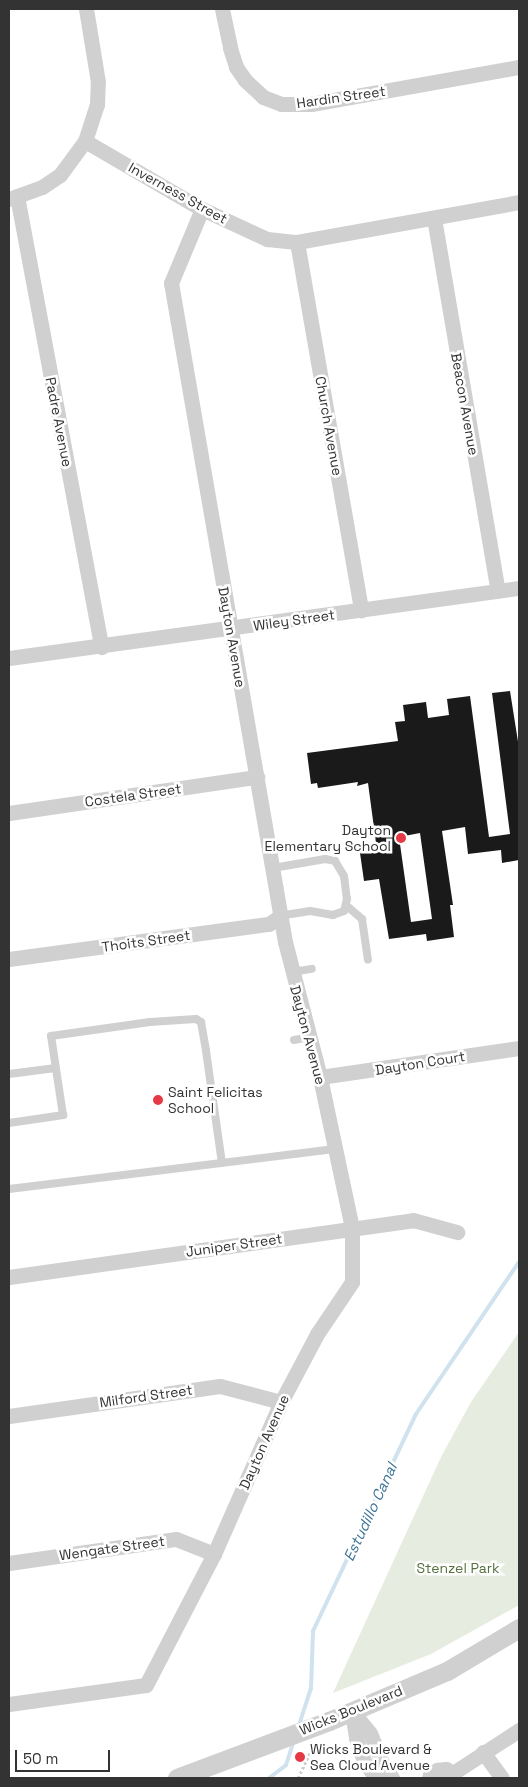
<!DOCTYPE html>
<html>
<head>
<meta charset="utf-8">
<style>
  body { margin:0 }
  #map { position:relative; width:528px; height:1787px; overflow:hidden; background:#fff; font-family:"Space Grotesk",sans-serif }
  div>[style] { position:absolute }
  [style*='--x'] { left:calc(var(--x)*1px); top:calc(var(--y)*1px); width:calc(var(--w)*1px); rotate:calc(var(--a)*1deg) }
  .green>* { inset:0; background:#e6ecdf }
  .stream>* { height:4px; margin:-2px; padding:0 2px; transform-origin:2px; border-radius:2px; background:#cfe2ee }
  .building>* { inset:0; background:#1a1a1a }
  .path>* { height:2.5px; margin-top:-1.25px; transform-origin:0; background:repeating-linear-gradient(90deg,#cdcdcd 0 2.5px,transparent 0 5px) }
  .service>* { height:8px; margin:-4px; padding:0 4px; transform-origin:4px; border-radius:4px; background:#d0d0d0 }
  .minor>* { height:15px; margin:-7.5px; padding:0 7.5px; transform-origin:7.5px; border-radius:7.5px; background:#d0d0d0 }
  .tertiary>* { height:19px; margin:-9.5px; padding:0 9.5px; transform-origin:9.5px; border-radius:9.5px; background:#d0d0d0 }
  .dots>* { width:14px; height:14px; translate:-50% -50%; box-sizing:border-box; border:2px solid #fff; border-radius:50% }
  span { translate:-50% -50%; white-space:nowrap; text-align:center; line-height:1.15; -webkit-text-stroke:5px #fff; paint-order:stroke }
  .street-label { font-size:14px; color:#333 }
  .poi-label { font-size:14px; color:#333 }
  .right { translate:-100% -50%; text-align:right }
  .left { translate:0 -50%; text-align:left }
  .park-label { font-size:14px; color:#56703f }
  .water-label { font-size:15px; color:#3f7597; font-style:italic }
  .frame { position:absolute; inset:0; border:10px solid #333; pointer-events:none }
  .scale { position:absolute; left:15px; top:1750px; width:95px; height:22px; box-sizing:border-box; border:2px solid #333; border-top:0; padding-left:6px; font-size:15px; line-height:18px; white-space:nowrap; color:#333; -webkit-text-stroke:4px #fff; paint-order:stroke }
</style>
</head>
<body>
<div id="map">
  <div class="green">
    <i style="clip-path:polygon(519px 1332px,519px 1605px,431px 1654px,333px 1693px,441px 1457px,471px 1402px)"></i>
  </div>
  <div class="stream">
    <i style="--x:299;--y:1725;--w:38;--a:-72"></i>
    <i style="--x:311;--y:1689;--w:58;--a:-88"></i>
    <i style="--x:313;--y:1631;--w:240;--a:-64.6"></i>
    <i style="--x:416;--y:1414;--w:184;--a:-55.9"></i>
    <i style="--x:269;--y:1778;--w:21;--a:-37"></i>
    <i style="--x:286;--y:1765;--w:25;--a:-72"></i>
  </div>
  <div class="building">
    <i style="clip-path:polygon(evenodd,510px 691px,519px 748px,519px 860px,502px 863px,501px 850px,468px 854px,465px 827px,442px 831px,453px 905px,450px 905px,454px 937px,427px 941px,426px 934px,389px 939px,379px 879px,364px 881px,359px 846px,376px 843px,368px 783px,357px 786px,358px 782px,318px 788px,317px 783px,311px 784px,307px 753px,398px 741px,395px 722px,405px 721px,403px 705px,426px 702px,428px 718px,449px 715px,447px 699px,470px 696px,489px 837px,510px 834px,492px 693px,510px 691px,420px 833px,432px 919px,411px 922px,399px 837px,420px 833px)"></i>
  </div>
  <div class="path">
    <i style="--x:298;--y:1778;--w:38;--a:-65"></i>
  </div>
  <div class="service">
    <i style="--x:273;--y:868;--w:53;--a:-9.8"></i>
    <i style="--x:325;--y:859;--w:10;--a:11"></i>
    <i style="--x:335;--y:861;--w:17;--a:59"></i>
    <i style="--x:344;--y:876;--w:23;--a:83"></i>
    <i style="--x:347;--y:899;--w:12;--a:104"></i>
    <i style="--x:344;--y:911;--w:12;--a:160"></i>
    <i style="--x:333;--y:915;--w:23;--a:-170"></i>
    <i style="--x:310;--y:911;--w:30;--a:171"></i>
    <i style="--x:347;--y:906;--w:20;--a:41"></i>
    <i style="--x:362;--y:919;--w:41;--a:81.7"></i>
    <i style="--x:292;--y:972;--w:20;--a:-9"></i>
    <i style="--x:294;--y:1040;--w:15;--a:-11"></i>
    <i style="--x:9;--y:1074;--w:47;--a:-7.3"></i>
    <i style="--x:9;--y:1123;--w:55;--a:-8.4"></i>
    <i style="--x:63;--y:1115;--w:80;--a:-98.6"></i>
    <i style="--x:51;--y:1036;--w:100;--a:-8"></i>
    <i style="--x:150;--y:1022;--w:46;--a:-3.7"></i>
    <i style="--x:196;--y:1019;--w:6;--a:31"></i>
    <i style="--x:201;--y:1022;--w:29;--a:80"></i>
    <i style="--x:206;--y:1051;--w:113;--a:81.9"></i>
    <i style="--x:9;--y:1189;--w:328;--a:-7"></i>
  </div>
  <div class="minor">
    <i style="--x:222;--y:9;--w:40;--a:78"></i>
    <i style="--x:230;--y:48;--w:20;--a:72"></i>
    <i style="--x:236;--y:67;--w:16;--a:55"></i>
    <i style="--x:245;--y:80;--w:25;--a:43"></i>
    <i style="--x:263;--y:97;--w:19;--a:21"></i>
    <i style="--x:281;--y:104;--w:30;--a:0"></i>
    <i style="--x:311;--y:104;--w:211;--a:-10.1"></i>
    <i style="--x:85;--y:141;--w:38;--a:-72"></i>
    <i style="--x:97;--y:105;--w:23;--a:-88"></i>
    <i style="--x:98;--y:82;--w:74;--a:-99.3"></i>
    <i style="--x:17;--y:196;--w:459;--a:79.4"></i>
    <i style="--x:9;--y:199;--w:35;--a:-20"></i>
    <i style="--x:42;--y:187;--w:22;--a:-34"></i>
    <i style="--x:60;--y:175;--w:42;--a:-53.7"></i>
    <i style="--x:85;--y:141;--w:135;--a:30.2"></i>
    <i style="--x:202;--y:209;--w:72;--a:24.8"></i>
    <i style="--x:267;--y:239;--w:30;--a:6"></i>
    <i style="--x:297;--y:242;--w:226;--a:-10.2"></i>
    <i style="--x:434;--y:218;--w:378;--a:80.3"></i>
    <i style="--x:297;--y:242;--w:374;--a:80.1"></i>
    <i style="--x:9;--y:658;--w:515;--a:-7.82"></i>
    <i style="--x:9;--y:813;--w:251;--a:-8.3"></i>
    <i style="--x:9;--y:959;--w:262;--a:-7.7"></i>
    <i style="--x:269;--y:924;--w:14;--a:-36"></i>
    <i style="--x:320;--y:1077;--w:201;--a:-8.3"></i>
    <i style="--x:9;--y:1277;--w:408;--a:-8"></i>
    <i style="--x:413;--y:1220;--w:46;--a:15.3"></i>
    <i style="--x:9;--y:1416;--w:213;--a:-8.1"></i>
    <i style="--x:220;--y:1386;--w:63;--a:14.7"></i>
    <i style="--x:9;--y:1563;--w:169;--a:-8.2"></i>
    <i style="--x:176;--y:1539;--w:41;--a:21.5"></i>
    <i style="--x:9;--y:1704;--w:138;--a:-7.9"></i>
    <i style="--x:146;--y:1685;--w:148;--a:-62.6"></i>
    <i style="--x:214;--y:1554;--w:166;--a:-66.2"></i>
    <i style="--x:281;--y:1402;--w:77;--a:-62.1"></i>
    <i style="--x:317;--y:1334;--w:63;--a:-56.1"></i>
    <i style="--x:352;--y:1282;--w:54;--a:-90"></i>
    <i style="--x:352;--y:1228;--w:154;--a:-102"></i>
    <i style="--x:320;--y:1077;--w:139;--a:-104.5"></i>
    <i style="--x:285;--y:942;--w:669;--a:-99.81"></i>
    <i style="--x:171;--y:283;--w:80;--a:-67.3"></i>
    <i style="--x:352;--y:1711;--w:28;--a:51"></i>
    <i style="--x:370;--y:1733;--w:32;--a:68"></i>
    <i style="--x:382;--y:1763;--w:18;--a:56"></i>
    <i style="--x:352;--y:1712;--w:26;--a:81"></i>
    <i style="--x:356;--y:1738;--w:24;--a:71"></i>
    <i style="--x:364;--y:1761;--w:21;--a:55"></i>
    <i style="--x:483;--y:1752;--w:32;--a:54"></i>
    <i style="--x:453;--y:1773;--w:79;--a:-33.1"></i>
    <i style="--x:429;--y:1778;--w:3;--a:-72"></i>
    <i style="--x:430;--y:1775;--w:9;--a:-36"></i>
    <i style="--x:437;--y:1770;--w:9;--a:-6"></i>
    <i style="--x:446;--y:1769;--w:8;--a:30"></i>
  </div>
  <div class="tertiary">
    <i style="--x:177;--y:1778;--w:162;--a:-20.6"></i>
    <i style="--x:329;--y:1721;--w:128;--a:-23"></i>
    <i style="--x:447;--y:1671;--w:84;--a:-30.8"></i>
  </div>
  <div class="dots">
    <i style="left:401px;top:838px;background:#e63946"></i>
    <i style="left:158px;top:1100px;background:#e63946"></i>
    <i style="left:300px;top:1757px;background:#e63946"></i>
  </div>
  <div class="street-label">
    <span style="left:341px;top:97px;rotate:-8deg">Hardin Street</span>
    <span style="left:178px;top:193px;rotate:29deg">Inverness Street</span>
    <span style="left:465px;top:404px;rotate:80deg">Beacon Avenue</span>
    <span style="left:59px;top:422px;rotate:79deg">Padre Avenue</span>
    <span style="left:329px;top:426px;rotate:80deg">Church Avenue</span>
    <span style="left:294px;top:620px;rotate:-8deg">Wiley Street</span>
    <span style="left:232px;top:637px;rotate:80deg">Dayton Avenue</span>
    <span style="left:133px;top:795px;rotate:-8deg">Costela Street</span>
    <span style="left:146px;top:941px;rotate:-8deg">Thoits Street</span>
    <span style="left:308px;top:1035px;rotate:75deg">Dayton Avenue</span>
    <span style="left:420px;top:1063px;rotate:-9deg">Dayton Court</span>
    <span style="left:234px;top:1245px;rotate:-8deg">Juniper Street</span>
    <span style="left:146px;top:1396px;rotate:-8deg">Milford Street</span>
    <span style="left:264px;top:1442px;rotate:-66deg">Dayton Avenue</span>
    <span style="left:112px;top:1548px;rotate:-8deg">Wengate Street</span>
    <span style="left:351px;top:1710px;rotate:-22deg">Wicks Boulevard</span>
  </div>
  <div class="poi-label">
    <span class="right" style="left:391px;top:838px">Dayton<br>Elementary School</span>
    <span class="left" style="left:168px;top:1100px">Saint Felicitas<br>School</span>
    <span class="left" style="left:310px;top:1757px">Wicks Boulevard &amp;<br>Sea Cloud Avenue</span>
  </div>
  <div class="park-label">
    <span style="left:458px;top:1568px">Stenzel Park</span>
  </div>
  <div class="water-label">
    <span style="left:370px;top:1512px;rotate:-65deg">Estudillo Canal</span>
  </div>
  <div class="frame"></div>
  <div class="scale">50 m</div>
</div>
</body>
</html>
